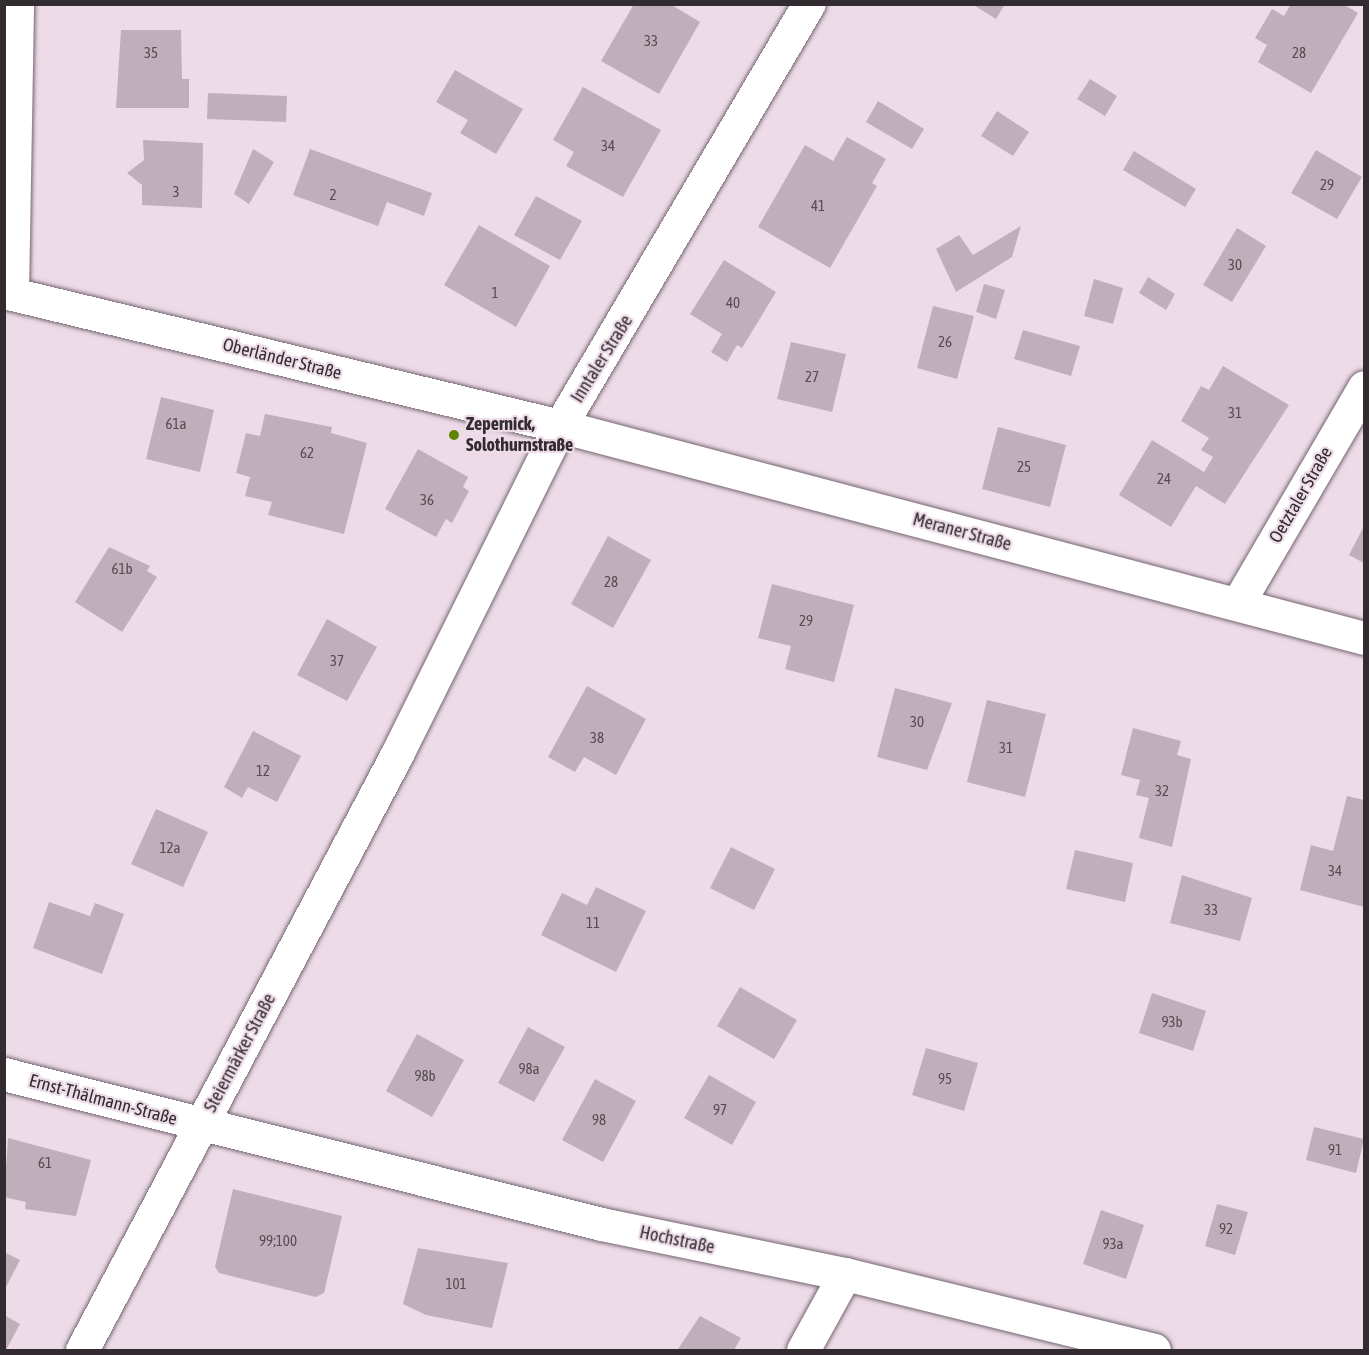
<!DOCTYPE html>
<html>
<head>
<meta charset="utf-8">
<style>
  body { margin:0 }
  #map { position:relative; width:1369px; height:1355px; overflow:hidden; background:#eddce8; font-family:"Asap Condensed",sans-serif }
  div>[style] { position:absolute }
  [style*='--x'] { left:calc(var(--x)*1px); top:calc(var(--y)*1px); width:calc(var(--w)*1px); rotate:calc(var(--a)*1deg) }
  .building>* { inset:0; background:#c0afbb }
  .roads { filter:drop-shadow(0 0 2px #756570) drop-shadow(0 0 2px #756570) }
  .minor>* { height:33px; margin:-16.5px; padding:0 16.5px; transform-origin:16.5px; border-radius:16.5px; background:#fff }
  .dots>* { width:16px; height:16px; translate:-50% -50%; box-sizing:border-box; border:3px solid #eddce8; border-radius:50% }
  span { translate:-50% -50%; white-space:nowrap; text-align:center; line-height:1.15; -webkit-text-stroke:4.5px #eddce8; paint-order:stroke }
  .number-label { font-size:15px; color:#564c53 }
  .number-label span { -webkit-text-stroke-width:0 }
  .street-label { font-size:18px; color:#322b30 }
  .poi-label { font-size:18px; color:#322b30; font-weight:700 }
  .left { translate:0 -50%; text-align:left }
  .frame { position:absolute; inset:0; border:6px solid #322b30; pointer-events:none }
</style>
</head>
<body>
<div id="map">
  <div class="building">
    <i style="clip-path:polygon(634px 4px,670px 4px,700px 22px,659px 94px,601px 61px)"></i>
    <i style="clip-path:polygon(972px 4px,1005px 4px,996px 19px)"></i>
    <i style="clip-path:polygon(1291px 4px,1343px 4px,1358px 13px,1311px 93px,1258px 62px,1267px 45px,1255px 38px,1272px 9px,1284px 16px)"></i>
    <i style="clip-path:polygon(121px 30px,181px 30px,182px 79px,189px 79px,189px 108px,116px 108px)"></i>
    <i style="clip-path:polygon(455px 70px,523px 109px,496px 154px,460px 133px,468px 120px,436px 102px)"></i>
    <i style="clip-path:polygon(1090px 79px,1117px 96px,1105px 116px,1077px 99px)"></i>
    <i style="clip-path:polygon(583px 87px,661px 130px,623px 197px,566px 166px,574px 152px,553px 140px)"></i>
    <i style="clip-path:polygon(208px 93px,287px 96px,286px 122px,207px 119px)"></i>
    <i style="clip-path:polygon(878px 101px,924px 129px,912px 149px,866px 122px)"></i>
    <i style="clip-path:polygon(997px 111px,1029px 132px,1013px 156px,981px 136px)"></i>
    <i style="clip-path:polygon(847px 137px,886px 159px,872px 183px,877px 186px,830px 268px,758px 227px,805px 145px,833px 161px)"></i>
    <i style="clip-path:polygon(143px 140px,203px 143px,202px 208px,142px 205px,142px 185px,127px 173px,144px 160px)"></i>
    <i style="clip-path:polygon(253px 149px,274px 162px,249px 204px,234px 194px)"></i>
    <i style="clip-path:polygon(310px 149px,432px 193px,424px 216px,387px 202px,378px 226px,293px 195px)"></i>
    <i style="clip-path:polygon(1316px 150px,1362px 177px,1337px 219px,1291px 193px)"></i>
    <i style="clip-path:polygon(1134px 151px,1196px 189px,1185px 207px,1123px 170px)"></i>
    <i style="clip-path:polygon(536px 196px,582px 221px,560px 260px,514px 235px)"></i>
    <i style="clip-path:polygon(479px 225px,550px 266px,516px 327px,444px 285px)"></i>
    <i style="clip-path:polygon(1021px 226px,1012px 257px,956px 292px,936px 249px,959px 235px,973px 255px)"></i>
    <i style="clip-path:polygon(1237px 228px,1266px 246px,1232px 302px,1203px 285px)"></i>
    <i style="clip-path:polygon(724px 260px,776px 292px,742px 348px,737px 345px,727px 362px,711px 352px,722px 334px,690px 314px)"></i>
    <i style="clip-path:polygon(1148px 277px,1175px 294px,1166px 310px,1139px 293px)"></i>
    <i style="clip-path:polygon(1094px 279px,1123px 288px,1113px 324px,1084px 316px)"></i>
    <i style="clip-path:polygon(984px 284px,1005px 290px,996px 319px,976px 312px)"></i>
    <i style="clip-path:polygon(933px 306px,974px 316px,957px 379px,917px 368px)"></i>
    <i style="clip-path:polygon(1023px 330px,1080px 346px,1071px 376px,1014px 359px)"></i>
    <i style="clip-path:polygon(791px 342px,846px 354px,832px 412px,777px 399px)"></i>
    <i style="clip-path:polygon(1223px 366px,1289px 405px,1225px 504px,1196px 486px,1171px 527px,1119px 495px,1152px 440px,1204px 472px,1213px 457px,1201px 450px,1209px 438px,1181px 421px,1201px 386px,1209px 390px)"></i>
    <i style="clip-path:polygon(161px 397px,214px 410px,200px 472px,146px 459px)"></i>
    <i style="clip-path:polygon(265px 414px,332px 427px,331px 433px,367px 443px,344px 534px,268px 515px,272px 502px,245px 496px,250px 477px,236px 473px,246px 433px,260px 436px)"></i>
    <i style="clip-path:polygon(998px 427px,1066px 445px,1050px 507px,982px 489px)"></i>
    <i style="clip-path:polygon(418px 449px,468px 477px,463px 487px,469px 491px,452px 523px,446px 519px,436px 537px,385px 509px)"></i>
    <i style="clip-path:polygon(1364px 526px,1364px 563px,1349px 555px)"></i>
    <i style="clip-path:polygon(608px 536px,651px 560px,613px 628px,571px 604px)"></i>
    <i style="clip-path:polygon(109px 547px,150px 566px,147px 571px,157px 577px,122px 632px,75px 602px)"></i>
    <i style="clip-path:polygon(772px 584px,854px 605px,834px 682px,785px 669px,791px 646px,758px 638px)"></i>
    <i style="clip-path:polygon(327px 619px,377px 647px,347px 701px,297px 675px)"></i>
    <i style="clip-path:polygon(587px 686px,646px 719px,616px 775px,584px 757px,575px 772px,548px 757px)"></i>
    <i style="clip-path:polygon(895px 688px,952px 703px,927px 770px,877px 757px)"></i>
    <i style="clip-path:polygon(987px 700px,1046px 714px,1025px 797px,967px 782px)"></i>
    <i style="clip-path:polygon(1133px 728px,1181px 741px,1177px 755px,1191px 759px,1172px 847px,1139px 838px,1149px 798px,1136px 795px,1140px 780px,1121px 775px)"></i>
    <i style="clip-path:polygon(253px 731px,301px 756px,277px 802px,248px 787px,242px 798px,224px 787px)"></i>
    <i style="clip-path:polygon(1347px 796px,1364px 800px,1364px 907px,1300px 890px,1311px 845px,1333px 851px)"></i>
    <i style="clip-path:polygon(156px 809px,208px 832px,183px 887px,131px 864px)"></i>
    <i style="clip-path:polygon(731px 847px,775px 869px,754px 910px,710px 888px)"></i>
    <i style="clip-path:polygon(1075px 850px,1133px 863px,1125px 902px,1066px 889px)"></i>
    <i style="clip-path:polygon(1182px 875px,1252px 898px,1240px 941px,1170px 923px)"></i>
    <i style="clip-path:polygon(596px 887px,646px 911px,616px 972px,541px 935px,562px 893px,587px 905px)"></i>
    <i style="clip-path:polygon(49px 902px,90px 916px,95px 903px,124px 914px,102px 974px,33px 948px)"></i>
    <i style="clip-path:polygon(740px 987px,797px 1020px,774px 1059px,717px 1026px)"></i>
    <i style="clip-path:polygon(1152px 993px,1206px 1011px,1193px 1051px,1139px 1033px)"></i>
    <i style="clip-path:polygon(528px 1027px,565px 1047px,534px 1102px,498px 1083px)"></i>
    <i style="clip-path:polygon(417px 1034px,464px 1060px,432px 1117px,386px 1091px)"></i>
    <i style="clip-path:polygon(926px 1048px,978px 1063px,964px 1111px,912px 1095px)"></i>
    <i style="clip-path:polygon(709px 1075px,756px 1102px,732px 1145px,684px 1118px)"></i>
    <i style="clip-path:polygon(595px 1079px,636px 1101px,603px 1162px,562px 1140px)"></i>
    <i style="clip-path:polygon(1314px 1127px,1364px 1139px,1356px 1173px,1306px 1160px)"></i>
    <i style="clip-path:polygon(8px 1138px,91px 1160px,76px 1216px,25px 1209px,26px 1202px,4px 1197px)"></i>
    <i style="clip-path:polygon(233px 1189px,342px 1216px,324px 1293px,316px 1297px,219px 1273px,215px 1267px)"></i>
    <i style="clip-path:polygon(1217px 1204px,1248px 1212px,1235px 1255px,1205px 1246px)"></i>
    <i style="clip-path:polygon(1101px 1210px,1144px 1225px,1126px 1279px,1083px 1264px)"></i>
    <i style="clip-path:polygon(418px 1248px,508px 1263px,492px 1328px,426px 1315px,403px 1304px)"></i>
    <i style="clip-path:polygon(4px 1252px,20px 1260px,4px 1291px)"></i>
    <i style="clip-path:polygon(4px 1315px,20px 1324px,6px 1350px,4px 1350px)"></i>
    <i style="clip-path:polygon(700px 1316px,741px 1338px,734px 1350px,678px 1349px)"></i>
  </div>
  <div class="roads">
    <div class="minor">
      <i style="--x:4;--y:292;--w:572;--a:13.55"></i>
      <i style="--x:560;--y:426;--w:831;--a:14.77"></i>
      <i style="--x:12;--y:294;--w:290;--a:-89"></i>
      <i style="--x:1238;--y:603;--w:250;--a:-59.7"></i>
      <i style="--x:4;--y:1074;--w:616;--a:14.1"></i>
      <i style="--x:601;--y:1224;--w:249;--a:11.6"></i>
      <i style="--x:845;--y:1274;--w:318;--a:13.8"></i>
      <i style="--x:82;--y:1350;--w:674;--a:-62.14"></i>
      <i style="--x:397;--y:754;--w:366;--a:-63.6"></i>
      <i style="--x:560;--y:426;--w:490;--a:-59.5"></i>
      <i style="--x:803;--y:1350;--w:87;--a:-61.1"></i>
    </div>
  </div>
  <div class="dots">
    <i style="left:454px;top:435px;background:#618400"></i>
  </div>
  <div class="number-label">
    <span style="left:651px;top:41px">33</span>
    <span style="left:151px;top:53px">35</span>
    <span style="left:1299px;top:53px">28</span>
    <span style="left:608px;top:146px">34</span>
    <span style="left:1327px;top:185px">29</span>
    <span style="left:176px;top:192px">3</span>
    <span style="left:333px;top:195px">2</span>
    <span style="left:818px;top:206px">41</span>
    <span style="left:1235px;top:265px">30</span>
    <span style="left:495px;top:293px">1</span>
    <span style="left:733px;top:303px">40</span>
    <span style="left:945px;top:342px">26</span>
    <span style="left:812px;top:377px">27</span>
    <span style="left:1235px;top:413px">31</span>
    <span style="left:176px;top:424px">61a</span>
    <span style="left:307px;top:453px">62</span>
    <span style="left:1024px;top:467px">25</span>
    <span style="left:1164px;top:479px">24</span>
    <span style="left:427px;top:500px">36</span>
    <span style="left:122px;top:569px">61b</span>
    <span style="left:611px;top:582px">28</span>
    <span style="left:806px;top:621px">29</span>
    <span style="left:337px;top:661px">37</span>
    <span style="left:917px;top:722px">30</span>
    <span style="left:597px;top:738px">38</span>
    <span style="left:1006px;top:748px">31</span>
    <span style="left:263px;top:771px">12</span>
    <span style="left:1162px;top:791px">32</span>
    <span style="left:170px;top:848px">12a</span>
    <span style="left:1335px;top:871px">34</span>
    <span style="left:1211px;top:910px">33</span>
    <span style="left:593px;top:923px">11</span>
    <span style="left:1172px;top:1022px">93b</span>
    <span style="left:529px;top:1069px">98a</span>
    <span style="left:425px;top:1076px">98b</span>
    <span style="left:945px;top:1079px">95</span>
    <span style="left:720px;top:1110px">97</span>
    <span style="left:599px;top:1120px">98</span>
    <span style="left:1335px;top:1150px">91</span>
    <span style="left:45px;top:1163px">61</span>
    <span style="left:1226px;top:1229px">92</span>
    <span style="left:278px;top:1241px">99;100</span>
    <span style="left:1113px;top:1244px">93a</span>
    <span style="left:456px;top:1284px">101</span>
  </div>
  <div class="street-label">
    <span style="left:282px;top:359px;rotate:14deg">Oberländer Straße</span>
    <span style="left:602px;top:359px;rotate:-58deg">Inntaler Straße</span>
    <span style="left:1301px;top:495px;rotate:-60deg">Oetztaler Straße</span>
    <span style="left:962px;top:532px;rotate:15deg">Meraner Straße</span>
    <span style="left:240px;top:1053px;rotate:-62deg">Steiermärker Straße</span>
    <span style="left:103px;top:1100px;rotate:15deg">Ernst-Thälmann-Straße</span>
    <span style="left:677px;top:1240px;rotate:12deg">Hochstraße</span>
  </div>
  <div class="poi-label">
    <span class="left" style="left:466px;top:435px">Zepernick,<br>Solothurnstraße</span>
  </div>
  <div class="frame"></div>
</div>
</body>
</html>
